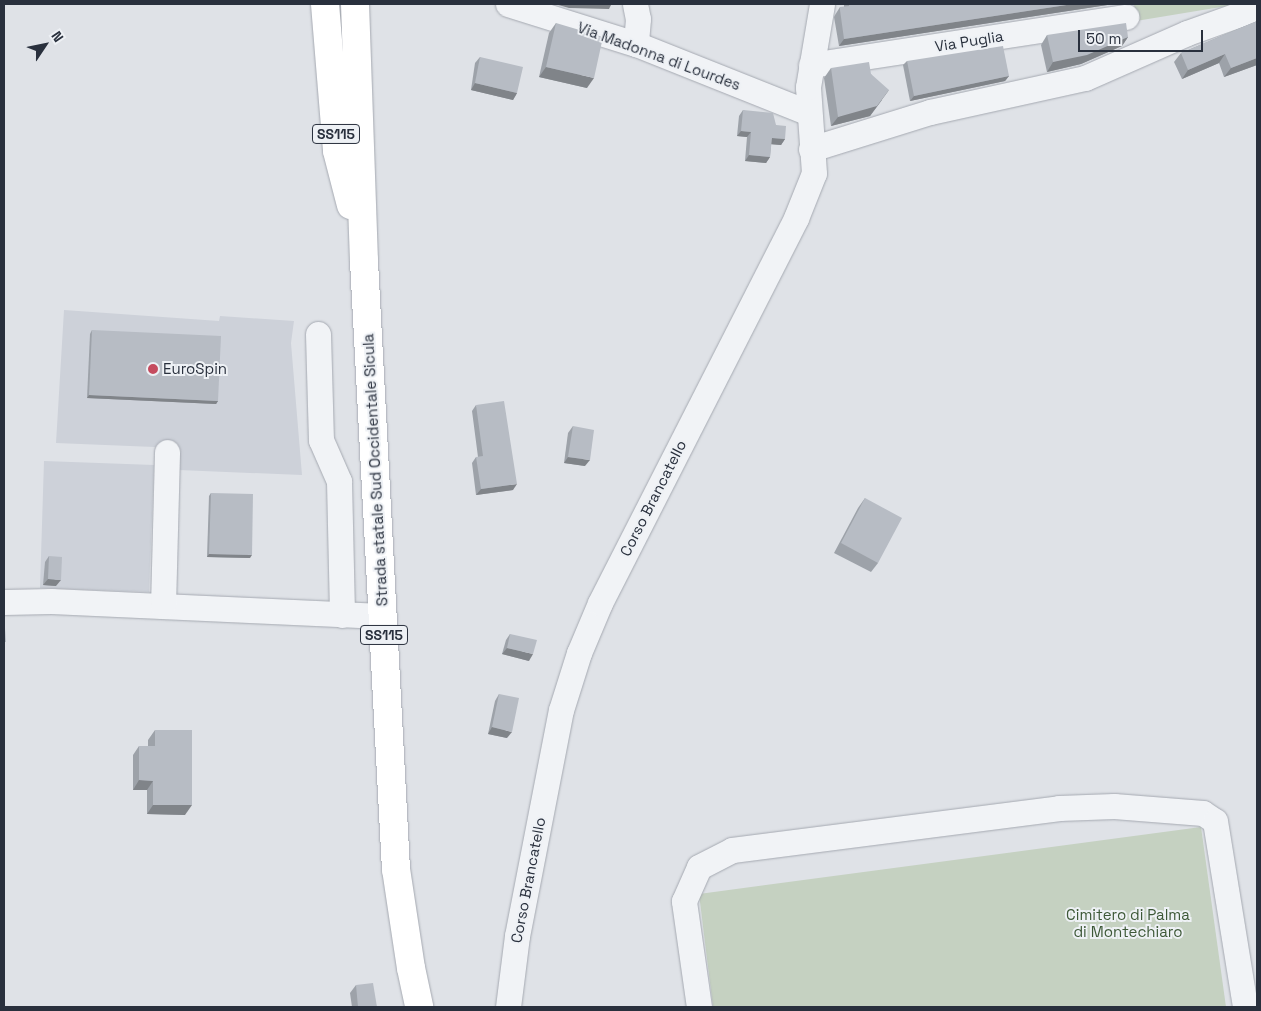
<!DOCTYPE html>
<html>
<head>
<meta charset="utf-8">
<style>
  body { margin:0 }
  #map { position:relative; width:1261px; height:1011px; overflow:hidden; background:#dfe2e7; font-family:"Space Grotesk",sans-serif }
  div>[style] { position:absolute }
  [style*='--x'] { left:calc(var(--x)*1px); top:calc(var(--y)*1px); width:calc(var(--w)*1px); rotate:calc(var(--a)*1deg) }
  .built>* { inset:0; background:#cdd1d9 }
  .green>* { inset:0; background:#c5d1c1 }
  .roads { filter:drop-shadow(0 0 1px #a5a9b1) drop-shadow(0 0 1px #a5a9b1) }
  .minor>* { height:25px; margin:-12.5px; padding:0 12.5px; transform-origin:12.5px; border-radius:12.5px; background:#f1f3f6 }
  .major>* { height:28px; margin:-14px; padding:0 14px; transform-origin:14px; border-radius:14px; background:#fff }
  .wall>* { inset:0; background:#9da2a9 }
  .shaded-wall>* { inset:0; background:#808489 }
  .building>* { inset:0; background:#b7bcc4 }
  .dots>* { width:14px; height:14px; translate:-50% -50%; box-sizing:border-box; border:2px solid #eef1f5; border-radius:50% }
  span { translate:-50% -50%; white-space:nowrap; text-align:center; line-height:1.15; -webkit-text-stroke:4px #eef1f5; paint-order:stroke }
  .shield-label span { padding:1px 4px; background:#eef1f5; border:1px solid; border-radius:4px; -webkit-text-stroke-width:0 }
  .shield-label { font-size:14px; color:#29303d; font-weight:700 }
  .street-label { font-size:15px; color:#29303d }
  .poi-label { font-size:15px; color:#29303d }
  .left { translate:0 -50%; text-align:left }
  .park-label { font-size:15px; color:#3d5837 }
  .frame { position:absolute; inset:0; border:5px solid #29303d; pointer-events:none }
  .north { position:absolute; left:20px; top:20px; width:50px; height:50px; -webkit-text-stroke:4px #eef1f5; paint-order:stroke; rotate:56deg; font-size:14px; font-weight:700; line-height:20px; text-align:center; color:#29303d }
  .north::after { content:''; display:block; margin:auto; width:18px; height:22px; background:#29303d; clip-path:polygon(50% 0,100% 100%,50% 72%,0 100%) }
  .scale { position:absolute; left:1078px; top:30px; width:125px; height:22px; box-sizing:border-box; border:2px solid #29303d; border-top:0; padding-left:6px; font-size:15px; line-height:18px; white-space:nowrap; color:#29303d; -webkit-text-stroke:4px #eef1f5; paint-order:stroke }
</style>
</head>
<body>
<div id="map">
  <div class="built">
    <i style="clip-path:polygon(64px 310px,219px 321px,220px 316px,294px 321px,291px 343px,302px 475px,179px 470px,179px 448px,56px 443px)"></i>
    <i style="clip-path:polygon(44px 461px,154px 465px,149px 592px,40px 588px)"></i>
  </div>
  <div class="green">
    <i style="clip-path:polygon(1134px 4px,1239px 4px,1136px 21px)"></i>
    <i style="clip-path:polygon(1201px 827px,1226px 1007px,713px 1007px,699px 894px)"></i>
  </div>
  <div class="roads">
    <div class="minor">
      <i style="--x:508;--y:4;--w:134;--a:17.4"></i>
      <i style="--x:636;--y:44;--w:186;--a:21.7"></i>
      <i style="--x:635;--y:4;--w:15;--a:79"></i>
      <i style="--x:638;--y:19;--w:25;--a:95"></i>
      <i style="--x:811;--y:65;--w:319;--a:-8.7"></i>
      <i style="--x:811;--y:149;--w:125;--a:-17.3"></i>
      <i style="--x:930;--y:112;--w:159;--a:-12.4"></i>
      <i style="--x:1085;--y:78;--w:111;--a:-23.8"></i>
      <i style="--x:1187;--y:33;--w:74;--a:-19.7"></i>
      <i style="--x:318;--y:334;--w:106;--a:88.4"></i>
      <i style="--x:321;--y:440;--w:45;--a:66.3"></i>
      <i style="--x:339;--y:481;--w:134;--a:88.7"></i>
      <i style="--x:4;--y:602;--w:47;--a:-1.2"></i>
      <i style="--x:51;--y:601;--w:331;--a:2.6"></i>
      <i style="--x:163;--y:606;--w:154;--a:-88.5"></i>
      <i style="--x:508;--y:1007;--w:72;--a:-82.8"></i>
      <i style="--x:517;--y:936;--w:230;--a:-79"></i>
      <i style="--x:561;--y:710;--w:60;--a:-72.5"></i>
      <i style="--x:579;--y:653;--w:54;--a:-67.2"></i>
      <i style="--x:600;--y:603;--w:432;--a:-63"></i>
      <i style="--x:796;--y:218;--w:48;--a:-68.2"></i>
      <i style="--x:814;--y:173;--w:86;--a:-94"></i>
      <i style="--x:808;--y:87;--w:84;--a:-80.4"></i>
      <i style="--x:699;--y:1007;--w:107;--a:-98.1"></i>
      <i style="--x:684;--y:901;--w:37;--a:-66"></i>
      <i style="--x:699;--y:867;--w:37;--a:-27"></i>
      <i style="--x:732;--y:850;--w:330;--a:-7.3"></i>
      <i style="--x:1059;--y:808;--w:55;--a:-2.1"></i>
      <i style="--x:1114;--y:806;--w:89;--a:4.5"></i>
      <i style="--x:1203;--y:813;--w:14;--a:34"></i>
      <i style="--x:1215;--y:821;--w:188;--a:80.8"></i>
    </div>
    <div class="major">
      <i style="--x:325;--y:4;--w:147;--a:85.3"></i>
      <i style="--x:337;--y:151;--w:56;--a:75.5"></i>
      <i style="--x:355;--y:4;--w:257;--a:88"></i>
      <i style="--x:364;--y:261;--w:609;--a:86.99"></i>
      <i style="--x:396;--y:869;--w:100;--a:81.4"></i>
      <i style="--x:411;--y:968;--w:40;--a:78"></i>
    </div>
  </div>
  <div class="wall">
    <i style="clip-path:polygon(844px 4px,1114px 4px,839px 46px,834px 17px,835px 15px,840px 7px,844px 7px)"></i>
    <i style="clip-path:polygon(1257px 21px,1257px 65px,1224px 77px,1219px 63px,1182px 79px,1174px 62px,1181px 53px)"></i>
    <i style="clip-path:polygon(556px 23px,587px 88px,539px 77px,549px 33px)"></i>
    <i style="clip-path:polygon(1047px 35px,1128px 37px,1122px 46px,1081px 64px,1047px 72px,1041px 45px)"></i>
    <i style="clip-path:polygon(480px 57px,517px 93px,513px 100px,471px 90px,475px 63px)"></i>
    <i style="clip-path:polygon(907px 61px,1009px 76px,1005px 81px,910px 101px,903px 65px)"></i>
    <i style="clip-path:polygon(831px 68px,871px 74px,882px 100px,870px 116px,831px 126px,824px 78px)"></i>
    <i style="clip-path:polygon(743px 110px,776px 125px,785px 139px,781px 145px,771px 144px,770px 157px,766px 163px,745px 161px,747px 137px,737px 136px,739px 116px)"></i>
    <i style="clip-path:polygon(92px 330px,218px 401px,216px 404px,87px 398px,90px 334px)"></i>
    <i style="clip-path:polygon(476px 405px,513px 490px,476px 495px,472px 463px,476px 457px,478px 457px,472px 411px)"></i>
    <i style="clip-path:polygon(573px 426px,585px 466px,564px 463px,568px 433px)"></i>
    <i style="clip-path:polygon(211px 493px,250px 558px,207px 557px,209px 496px)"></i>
    <i style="clip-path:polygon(865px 498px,878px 563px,871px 572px,834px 553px,858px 508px)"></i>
    <i style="clip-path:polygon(49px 556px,56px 586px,43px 585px,45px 562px)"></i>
    <i style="clip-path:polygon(510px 634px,529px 661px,502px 654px,506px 640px)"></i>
    <i style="clip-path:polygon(499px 694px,507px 738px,488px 734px,495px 701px)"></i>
    <i style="clip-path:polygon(155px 730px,185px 815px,147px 814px,147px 790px,133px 790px,133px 755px,139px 746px,148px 746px,148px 740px)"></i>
    <i style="clip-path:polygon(356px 985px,377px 1007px,352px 1007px,350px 993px)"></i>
  </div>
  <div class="shaded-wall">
    <i style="clip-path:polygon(555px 4px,622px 4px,621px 5px,611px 5px,609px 9px,569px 8px)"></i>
    <i style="clip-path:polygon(1073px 4px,1114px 4px,839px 46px,844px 39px)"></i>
    <i style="clip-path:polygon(1128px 37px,1122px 46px,1081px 64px,1047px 72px,1053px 62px)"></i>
    <i style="clip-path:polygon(1225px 54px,1219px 63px,1182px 79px,1188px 70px)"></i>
    <i style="clip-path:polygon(1257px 58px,1257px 65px,1224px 77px,1231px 68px)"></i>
    <i style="clip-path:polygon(546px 67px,594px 78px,587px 88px,539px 77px)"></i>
    <i style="clip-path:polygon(1009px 76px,1005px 81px,910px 101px,914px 96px)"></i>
    <i style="clip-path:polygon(475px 83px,517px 93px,513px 100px,471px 90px)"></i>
    <i style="clip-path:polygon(889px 90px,870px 116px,831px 126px,838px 117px)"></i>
    <i style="clip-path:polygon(741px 131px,751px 132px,747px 137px,737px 136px)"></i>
    <i style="clip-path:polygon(772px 138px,785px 139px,781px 145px,768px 144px)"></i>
    <i style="clip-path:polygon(749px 155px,770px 157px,766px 163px,745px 161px)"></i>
    <i style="clip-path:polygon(89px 395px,218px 401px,216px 404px,87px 398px)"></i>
    <i style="clip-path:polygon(568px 457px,590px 460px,585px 466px,564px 463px)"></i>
    <i style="clip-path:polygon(517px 484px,513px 490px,476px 495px,481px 489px)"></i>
    <i style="clip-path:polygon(209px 554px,252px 555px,250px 558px,207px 557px)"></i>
    <i style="clip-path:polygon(48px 579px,61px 580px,56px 586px,43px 585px)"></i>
    <i style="clip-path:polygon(507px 648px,533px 654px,529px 661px,502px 654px)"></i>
    <i style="clip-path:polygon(492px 727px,512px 732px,507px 738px,488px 734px)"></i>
    <i style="clip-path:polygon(139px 780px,153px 781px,147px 790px,133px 790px)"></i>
    <i style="clip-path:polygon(153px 805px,192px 805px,185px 815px,147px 814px)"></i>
  </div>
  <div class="building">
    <i style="clip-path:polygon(849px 4px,1073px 4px,844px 39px,840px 10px,840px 7px,849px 6px)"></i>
    <i style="clip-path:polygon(1257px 21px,1257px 58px,1231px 68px,1225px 54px,1188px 70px,1181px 53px)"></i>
    <i style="clip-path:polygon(556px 23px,603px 37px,594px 78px,546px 67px)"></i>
    <i style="clip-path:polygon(1126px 23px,1128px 37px,1087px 55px,1053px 62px,1047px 35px)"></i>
    <i style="clip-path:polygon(1003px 46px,1009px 76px,914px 96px,907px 61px)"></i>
    <i style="clip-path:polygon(480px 57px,523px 67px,517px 93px,475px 83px)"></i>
    <i style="clip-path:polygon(869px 62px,871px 74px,889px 90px,877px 106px,838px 117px,831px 68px)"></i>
    <i style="clip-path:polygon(743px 110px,773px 113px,776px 125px,786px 126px,785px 139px,772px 138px,770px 157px,749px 155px,751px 132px,741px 131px)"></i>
    <i style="clip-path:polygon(92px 330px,221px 336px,218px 401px,89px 395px)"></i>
    <i style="clip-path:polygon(504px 401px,517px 484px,481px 489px,476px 457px,483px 456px,476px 405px)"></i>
    <i style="clip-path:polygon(573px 426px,594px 430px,590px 460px,568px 457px)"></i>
    <i style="clip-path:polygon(211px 493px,253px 494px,252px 555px,209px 554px)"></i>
    <i style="clip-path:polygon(865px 498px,902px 518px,878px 563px,841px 543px)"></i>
    <i style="clip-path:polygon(49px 556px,62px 557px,61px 580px,48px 579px)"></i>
    <i style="clip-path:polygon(4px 628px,5px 628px,6px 642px,4px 642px)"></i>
    <i style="clip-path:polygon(510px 634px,537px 640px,533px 654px,507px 648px)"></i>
    <i style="clip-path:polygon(499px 694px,519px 698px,512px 732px,492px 727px)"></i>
    <i style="clip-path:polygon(155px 730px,192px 730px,192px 805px,153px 805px,153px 781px,139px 780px,139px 746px,155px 746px)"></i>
    <i style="clip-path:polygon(373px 983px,377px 1007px,358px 1007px,356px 985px)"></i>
  </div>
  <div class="dots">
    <i style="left:153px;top:369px;background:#c54b5e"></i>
  </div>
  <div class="shield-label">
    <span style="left:336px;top:134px">SS115</span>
    <span style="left:384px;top:635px">SS115</span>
  </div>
  <div class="street-label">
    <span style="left:969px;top:41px;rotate:-9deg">Via Puglia</span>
    <span style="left:659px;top:56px;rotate:20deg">Via Madonna di Lourdes</span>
    <span style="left:375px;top:470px;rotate:-93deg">Strada statale Sud Occidentale Sicula</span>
    <span style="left:653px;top:498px;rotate:-63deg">Corso Brancatello</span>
    <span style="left:528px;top:880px;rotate:-79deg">Corso Brancatello</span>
  </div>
  <div class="poi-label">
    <span class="left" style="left:163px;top:369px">EuroSpin</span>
  </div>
  <div class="park-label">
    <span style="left:1128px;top:923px">Cimitero di Palma<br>di Montechiaro</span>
  </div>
  <div class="frame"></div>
  <div class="north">N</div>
  <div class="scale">50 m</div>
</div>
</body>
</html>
